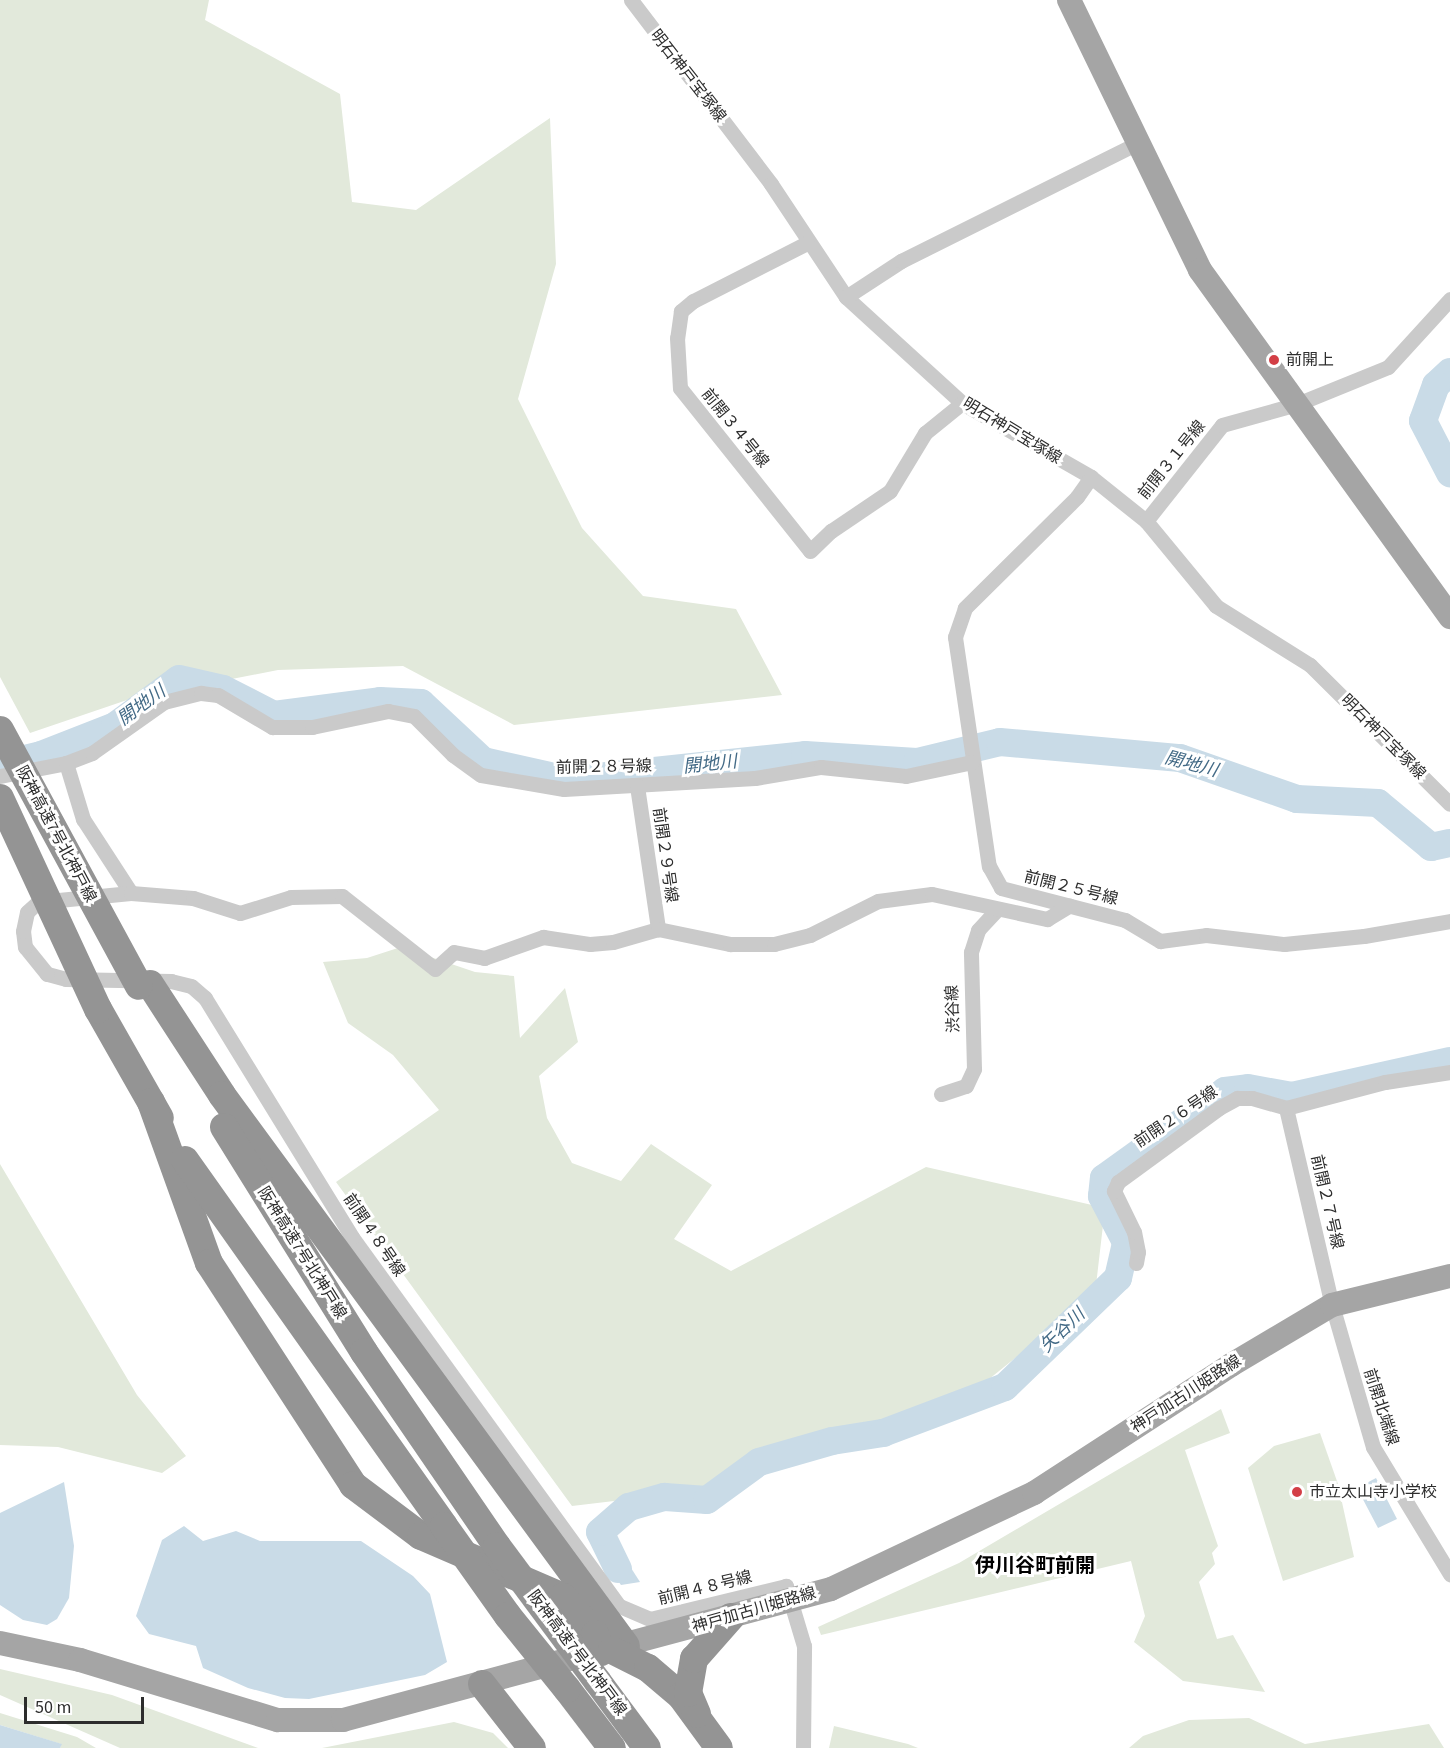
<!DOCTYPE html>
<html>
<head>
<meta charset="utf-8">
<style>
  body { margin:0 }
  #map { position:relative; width:1450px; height:1748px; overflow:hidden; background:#fff; font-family:"Source Sans 3","Noto Sans JP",sans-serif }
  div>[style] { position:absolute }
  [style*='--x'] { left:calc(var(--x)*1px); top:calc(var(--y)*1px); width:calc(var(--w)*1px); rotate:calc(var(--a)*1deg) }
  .green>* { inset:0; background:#e2e9db }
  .water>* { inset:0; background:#c9dbe7 }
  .river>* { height:28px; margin:-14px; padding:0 14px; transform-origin:14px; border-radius:14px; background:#c9dbe7 }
  .minor>* { height:15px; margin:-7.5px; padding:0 7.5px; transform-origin:7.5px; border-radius:7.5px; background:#cacaca }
  .primary>* { height:24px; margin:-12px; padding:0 12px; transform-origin:12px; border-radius:12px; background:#a5a5a5 }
  .motorway>* { height:28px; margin:-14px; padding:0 14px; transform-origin:14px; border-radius:14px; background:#949494 }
  .motorway-bridge>* { height:28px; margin:-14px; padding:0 14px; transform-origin:14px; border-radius:14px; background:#949494 }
  .dots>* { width:16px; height:16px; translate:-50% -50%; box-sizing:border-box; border:3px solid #fff; border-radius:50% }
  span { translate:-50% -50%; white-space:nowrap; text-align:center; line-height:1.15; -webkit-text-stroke:6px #fff; paint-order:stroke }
  .street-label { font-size:16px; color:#2d2d2d }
  .poi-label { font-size:16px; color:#2d2d2d }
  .left { translate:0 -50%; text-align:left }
  .water-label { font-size:18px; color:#436a86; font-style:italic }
  .quarter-label { font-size:20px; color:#000; font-weight:700 }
  .scale { position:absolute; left:24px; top:1697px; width:120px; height:27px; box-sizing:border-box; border:3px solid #2d2d2d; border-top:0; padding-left:8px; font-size:18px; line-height:21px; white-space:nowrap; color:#2d2d2d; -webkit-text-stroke:4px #fff; paint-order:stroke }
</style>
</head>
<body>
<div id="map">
  <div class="green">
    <i style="clip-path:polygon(0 0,209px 0,205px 20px,340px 94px,352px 202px,416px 210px,550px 118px,556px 264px,518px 399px,582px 528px,643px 596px,736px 609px,782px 695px,514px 725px,403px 666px,278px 670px,130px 699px,30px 733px,0 677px)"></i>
    <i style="clip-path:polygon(401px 947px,475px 972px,514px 976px,520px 1038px,565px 988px,578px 1042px,539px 1076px,547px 1118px,572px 1163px,621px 1181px,651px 1144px,712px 1185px,674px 1239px,731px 1271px,926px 1167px,1105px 1208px,1095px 1294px,968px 1396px,698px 1491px,572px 1506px,336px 1182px,439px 1110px,393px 1055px,348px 1023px,323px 962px,367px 958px)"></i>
    <i style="clip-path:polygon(0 1164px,137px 1395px,186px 1456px,162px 1473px,58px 1447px,0 1445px)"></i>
    <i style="clip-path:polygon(1221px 1409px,1230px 1433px,1185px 1450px,1218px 1546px,1212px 1553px,1215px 1564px,1199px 1582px,1217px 1639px,1233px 1635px,1265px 1692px,1183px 1681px,1134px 1642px,1145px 1616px,1131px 1561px,821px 1635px,818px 1627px,959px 1563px)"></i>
    <i style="clip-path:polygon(1320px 1433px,1338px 1484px,1354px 1557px,1283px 1581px,1248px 1468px,1274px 1446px)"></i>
    <i style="clip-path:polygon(0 1669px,112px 1695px,258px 1748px,120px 1748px,0 1695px)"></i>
    <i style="clip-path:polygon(0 1713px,77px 1737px,96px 1748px,60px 1748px,61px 1744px,0 1725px)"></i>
    <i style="clip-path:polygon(1249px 1718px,1305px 1744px,1429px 1724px,1444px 1748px,1129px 1748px,1143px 1736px,1189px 1720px)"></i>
    <i style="clip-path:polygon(454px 1722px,493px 1733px,508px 1748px,322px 1748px)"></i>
    <i style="clip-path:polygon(834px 1726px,908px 1744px,918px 1748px,829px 1748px)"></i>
  </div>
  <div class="water">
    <i style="clip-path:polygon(1376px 1478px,1397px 1519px,1378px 1528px,1357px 1488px)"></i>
    <i style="clip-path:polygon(64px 1482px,74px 1546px,69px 1598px,57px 1619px,47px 1625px,23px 1620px,0 1605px,0 1513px)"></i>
    <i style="clip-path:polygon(184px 1526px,203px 1541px,236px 1531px,260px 1541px,361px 1541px,413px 1576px,430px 1594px,447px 1662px,425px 1675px,309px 1699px,285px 1698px,248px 1688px,203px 1668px,196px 1646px,149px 1634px,136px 1616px,162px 1540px)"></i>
    <i style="clip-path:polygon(608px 1532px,640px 1582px,621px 1585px,599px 1555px)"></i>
    <i style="clip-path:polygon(0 1725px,62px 1744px,60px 1748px,0 1748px)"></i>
  </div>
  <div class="river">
    <i style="--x:1450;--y:372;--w:19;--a:137"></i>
    <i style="--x:1436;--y:385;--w:38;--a:110"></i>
    <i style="--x:1423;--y:421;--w:59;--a:62.6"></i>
    <i style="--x:0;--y:765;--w:42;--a:-13.7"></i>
    <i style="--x:41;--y:755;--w:79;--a:-21.4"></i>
    <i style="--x:115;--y:726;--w:79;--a:-36.3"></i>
    <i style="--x:179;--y:679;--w:45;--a:12.8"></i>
    <i style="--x:223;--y:689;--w:57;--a:27"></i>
    <i style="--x:274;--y:715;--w:107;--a:-7.5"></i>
    <i style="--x:380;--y:701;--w:41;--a:2.8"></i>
    <i style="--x:421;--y:703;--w:85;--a:43.1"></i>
    <i style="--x:483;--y:761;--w:87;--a:12.6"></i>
    <i style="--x:568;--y:780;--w:238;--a:-6"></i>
    <i style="--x:805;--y:755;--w:112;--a:3.6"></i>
    <i style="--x:917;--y:762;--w:85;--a:-13.5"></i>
    <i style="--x:1000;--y:742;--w:181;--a:5.1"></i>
    <i style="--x:1180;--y:758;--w:124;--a:19.3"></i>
    <i style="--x:1297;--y:799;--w:81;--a:2.8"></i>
    <i style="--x:1378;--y:803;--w:69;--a:39.7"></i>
    <i style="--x:1431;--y:847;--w:19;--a:-12"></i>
    <i style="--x:618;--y:1569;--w:41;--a:-115.9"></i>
    <i style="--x:600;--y:1532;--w:38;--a:-41"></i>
    <i style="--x:629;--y:1507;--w:37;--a:-16"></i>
    <i style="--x:665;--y:1497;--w:42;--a:4.1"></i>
    <i style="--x:707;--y:1500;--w:64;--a:-36.2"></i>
    <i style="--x:759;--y:1462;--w:76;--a:-16"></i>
    <i style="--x:832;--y:1441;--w:52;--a:-8.9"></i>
    <i style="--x:883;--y:1433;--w:130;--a:-20.7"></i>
    <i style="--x:1005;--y:1387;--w:157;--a:-44"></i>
    <i style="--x:1118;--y:1278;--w:37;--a:-77"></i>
    <i style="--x:1126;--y:1242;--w:52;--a:-117.6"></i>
    <i style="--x:1102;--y:1196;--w:18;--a:-84"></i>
    <i style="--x:1104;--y:1178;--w:149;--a:-35.7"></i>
    <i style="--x:1225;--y:1091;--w:23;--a:-7"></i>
    <i style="--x:1248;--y:1088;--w:45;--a:10.3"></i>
    <i style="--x:1292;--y:1096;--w:162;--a:-12.5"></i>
  </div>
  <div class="minor">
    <i style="--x:631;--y:0;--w:231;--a:52.7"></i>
    <i style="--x:771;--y:184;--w:136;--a:56.4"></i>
    <i style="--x:846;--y:297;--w:157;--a:42.4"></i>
    <i style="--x:962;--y:403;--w:149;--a:29.8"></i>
    <i style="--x:1091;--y:477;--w:70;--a:38.7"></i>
    <i style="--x:1146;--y:521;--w:110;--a:50.5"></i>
    <i style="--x:1216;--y:606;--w:111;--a:32.1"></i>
    <i style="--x:1310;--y:665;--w:197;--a:44.8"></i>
    <i style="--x:807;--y:243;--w:128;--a:153"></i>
    <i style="--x:693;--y:301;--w:16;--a:140"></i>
    <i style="--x:681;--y:311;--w:27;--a:98"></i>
    <i style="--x:677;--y:338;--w:50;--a:86.6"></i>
    <i style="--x:680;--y:388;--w:208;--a:51.4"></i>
    <i style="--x:810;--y:551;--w:29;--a:-44"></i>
    <i style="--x:831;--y:531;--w:71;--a:-34.1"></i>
    <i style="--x:890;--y:491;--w:68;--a:-58.9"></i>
    <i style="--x:925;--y:433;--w:48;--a:-39"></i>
    <i style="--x:846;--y:297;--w:66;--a:-33.2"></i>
    <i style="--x:901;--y:261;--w:267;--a:-26.5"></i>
    <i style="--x:1091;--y:477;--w:24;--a:125"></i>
    <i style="--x:1077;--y:497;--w:158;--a:135.3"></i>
    <i style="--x:965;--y:608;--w:31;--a:109"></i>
    <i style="--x:955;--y:637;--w:232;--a:81.6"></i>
    <i style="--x:989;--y:866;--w:25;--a:61"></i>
    <i style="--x:1001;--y:888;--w:128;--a:14.5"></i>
    <i style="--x:1125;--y:920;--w:41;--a:31"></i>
    <i style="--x:1160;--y:941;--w:46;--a:-7.4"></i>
    <i style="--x:1206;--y:935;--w:79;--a:6.6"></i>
    <i style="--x:1284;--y:944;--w:80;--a:-5.7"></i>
    <i style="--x:1364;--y:936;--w:87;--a:-9.9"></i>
    <i style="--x:1146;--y:521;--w:122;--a:-51.6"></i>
    <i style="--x:1222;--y:425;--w:78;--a:-15.6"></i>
    <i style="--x:1297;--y:404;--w:98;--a:-22.1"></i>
    <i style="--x:1388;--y:367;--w:92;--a:-47.6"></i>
    <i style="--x:66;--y:763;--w:59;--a:73.1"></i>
    <i style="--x:83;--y:819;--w:88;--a:57"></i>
    <i style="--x:0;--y:776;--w:67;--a:-11.1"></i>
    <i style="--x:66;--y:763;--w:28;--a:-21"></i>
    <i style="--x:92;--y:753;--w:88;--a:-35.3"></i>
    <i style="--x:164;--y:702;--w:38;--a:-14"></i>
    <i style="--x:201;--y:693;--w:17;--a:7"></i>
    <i style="--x:218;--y:695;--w:63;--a:30.7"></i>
    <i style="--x:272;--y:727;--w:40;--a:0"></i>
    <i style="--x:312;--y:727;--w:78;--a:-11.9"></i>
    <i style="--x:388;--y:711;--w:26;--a:11"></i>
    <i style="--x:414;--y:716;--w:55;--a:45"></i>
    <i style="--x:453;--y:755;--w:34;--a:36"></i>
    <i style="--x:481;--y:775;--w:84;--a:9.6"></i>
    <i style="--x:564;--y:789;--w:191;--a:-3.3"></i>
    <i style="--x:755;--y:778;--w:67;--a:-9.5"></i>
    <i style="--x:821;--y:767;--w:85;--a:6"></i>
    <i style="--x:906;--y:776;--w:67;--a:-12"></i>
    <i style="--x:637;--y:786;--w:145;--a:81.6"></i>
    <i style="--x:941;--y:1094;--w:26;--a:-18"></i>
    <i style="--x:966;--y:1086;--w:19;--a:-65"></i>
    <i style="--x:974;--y:1069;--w:117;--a:-91.5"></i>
    <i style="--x:971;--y:952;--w:23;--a:-72"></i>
    <i style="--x:978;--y:930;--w:26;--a:-47"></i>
    <i style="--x:1286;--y:1108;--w:202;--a:76.9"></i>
    <i style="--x:1332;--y:1305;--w:148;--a:73.9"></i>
    <i style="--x:1373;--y:1447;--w:149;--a:58.8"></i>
    <i style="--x:1136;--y:1263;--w:11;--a:-80"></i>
    <i style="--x:1138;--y:1252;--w:20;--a:-101"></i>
    <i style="--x:1134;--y:1232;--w:46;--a:-116"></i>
    <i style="--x:1114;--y:1191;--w:10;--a:-66"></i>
    <i style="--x:1118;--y:1182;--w:125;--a:-36.2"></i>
    <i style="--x:1219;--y:1108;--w:21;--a:-29"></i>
    <i style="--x:1237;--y:1098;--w:15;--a:0"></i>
    <i style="--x:1252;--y:1098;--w:35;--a:16"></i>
    <i style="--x:1286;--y:1108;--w:102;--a:-14.7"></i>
    <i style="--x:1385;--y:1082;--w:66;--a:-8.7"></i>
    <i style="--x:803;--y:1748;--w:102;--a:-89.4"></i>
    <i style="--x:804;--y:1646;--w:63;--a:-106.7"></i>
    <i style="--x:786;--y:1586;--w:140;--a:166.4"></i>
    <i style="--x:650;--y:1619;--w:34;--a:-157"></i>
    <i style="--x:619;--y:1606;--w:455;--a:-125.9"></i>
    <i style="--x:352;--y:1237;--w:281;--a:-121.6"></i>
    <i style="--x:205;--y:998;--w:18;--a:-139"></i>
    <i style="--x:191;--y:986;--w:21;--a:-166"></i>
    <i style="--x:171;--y:981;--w:105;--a:-178.9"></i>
    <i style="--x:66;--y:979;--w:20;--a:-165"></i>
    <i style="--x:47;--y:974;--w:35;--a:-129"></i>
    <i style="--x:25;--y:947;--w:16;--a:-97"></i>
    <i style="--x:23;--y:931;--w:19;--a:-78"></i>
    <i style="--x:27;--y:912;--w:15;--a:-42"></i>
    <i style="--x:38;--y:902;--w:93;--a:-5.5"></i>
    <i style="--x:131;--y:893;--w:62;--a:4.6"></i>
    <i style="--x:193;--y:898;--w:49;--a:17.7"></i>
    <i style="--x:240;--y:913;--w:53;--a:-17.4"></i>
    <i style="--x:291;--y:897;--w:51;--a:-1.1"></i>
    <i style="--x:342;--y:896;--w:118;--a:38.1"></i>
    <i style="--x:435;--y:969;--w:25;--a:-42"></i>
    <i style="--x:454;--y:952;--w:31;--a:11"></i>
    <i style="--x:484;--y:958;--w:63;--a:-19.6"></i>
    <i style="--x:543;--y:937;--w:48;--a:8.5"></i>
    <i style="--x:590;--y:944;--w:23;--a:-5"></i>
    <i style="--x:613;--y:942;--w:47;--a:-16.1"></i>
    <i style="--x:658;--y:929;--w:74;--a:11.8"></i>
    <i style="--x:730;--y:944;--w:44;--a:0"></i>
    <i style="--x:774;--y:944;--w:37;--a:-14"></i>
    <i style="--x:810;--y:935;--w:76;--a:-26.6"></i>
    <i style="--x:878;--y:901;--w:54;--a:-7.4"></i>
    <i style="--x:932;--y:894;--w:118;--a:12.3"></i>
    <i style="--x:1047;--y:919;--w:26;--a:-31"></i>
  </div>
  <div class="primary">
    <i style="--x:1069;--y:0;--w:300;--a:64.1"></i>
    <i style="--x:1200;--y:270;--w:428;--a:54.2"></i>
    <i style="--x:0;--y:1643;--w:82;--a:12"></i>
    <i style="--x:80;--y:1660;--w:207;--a:16.9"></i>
    <i style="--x:278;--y:1720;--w:65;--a:0"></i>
    <i style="--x:343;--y:1720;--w:505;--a:-15.03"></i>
    <i style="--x:831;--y:1589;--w:225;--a:-25.3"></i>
    <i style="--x:1034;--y:1493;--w:235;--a:-33"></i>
    <i style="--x:1231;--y:1365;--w:117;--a:-30.7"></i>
    <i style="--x:1332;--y:1305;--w:122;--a:-13.8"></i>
  </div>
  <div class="motorway">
    <i style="--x:150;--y:984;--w:132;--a:57"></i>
    <i style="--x:222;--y:1095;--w:683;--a:53.75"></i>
    <i style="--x:98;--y:1009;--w:125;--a:60.4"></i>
    <i style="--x:151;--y:1102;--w:171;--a:70.2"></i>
    <i style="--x:209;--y:1263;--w:265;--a:57"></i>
    <i style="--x:353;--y:1485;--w:85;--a:36.9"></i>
    <i style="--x:421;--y:1536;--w:155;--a:23.2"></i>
    <i style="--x:563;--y:1597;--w:49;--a:49.1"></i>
    <i style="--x:595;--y:1634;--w:19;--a:72"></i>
    <i style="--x:224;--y:1127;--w:265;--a:58.1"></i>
    <i style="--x:364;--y:1352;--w:235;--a:55.6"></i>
    <i style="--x:185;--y:1160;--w:448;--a:54.7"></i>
    <i style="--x:612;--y:1650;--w:40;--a:26.6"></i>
    <i style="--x:648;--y:1668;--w:43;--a:40.3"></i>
    <i style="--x:681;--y:1696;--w:64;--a:53.8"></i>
    <i style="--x:598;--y:1682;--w:82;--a:53.4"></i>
    <i style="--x:482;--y:1684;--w:81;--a:52"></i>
    <i style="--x:567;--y:1689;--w:74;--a:52.7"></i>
    <i style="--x:697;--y:1714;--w:23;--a:-113"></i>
    <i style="--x:688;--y:1693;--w:35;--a:-80"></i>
    <i style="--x:694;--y:1659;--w:56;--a:-48.6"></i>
  </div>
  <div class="motorway-bridge">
    <i style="--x:0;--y:730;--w:291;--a:61.5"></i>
    <i style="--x:0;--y:798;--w:233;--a:65.1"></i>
    <i style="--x:444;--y:1526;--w:110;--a:54.6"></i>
    <i style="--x:508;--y:1616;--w:94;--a:51.1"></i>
    <i style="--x:497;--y:1546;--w:169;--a:53.4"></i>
  </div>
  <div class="dots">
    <i style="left:1274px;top:360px;background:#d33f46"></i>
    <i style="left:1297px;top:1492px;background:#d33f46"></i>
  </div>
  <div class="street-label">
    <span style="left:688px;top:76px;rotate:52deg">明石神戸宝塚線</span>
    <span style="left:735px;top:428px;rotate:51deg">前開３４号線</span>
    <span style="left:1012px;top:431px;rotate:31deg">明石神戸宝塚線</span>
    <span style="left:1172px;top:460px;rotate:-51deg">前開３１号線</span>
    <span style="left:1383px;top:737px;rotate:45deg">明石神戸宝塚線</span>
    <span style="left:604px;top:767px;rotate:-1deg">前開２８号線</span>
    <span style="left:56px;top:834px;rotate:62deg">阪神高速7号北神戸線</span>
    <span style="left:665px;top:855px;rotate:82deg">前開２９号線</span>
    <span style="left:1071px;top:888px;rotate:14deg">前開２５号線</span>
    <span style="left:953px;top:1009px;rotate:-92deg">渋谷線</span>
    <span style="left:1176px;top:1117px;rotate:-34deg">前開２６号線</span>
    <span style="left:1327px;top:1202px;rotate:77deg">前開２７号線</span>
    <span style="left:374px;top:1235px;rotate:56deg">前開４８号線</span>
    <span style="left:302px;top:1253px;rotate:58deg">阪神高速7号北神戸線</span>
    <span style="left:1186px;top:1394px;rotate:-33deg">神戸加古川姫路線</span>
    <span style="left:1381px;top:1407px;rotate:72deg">前開北端線</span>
    <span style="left:705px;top:1588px;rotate:-14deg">前開４８号線</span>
    <span style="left:754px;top:1610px;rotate:-16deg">神戸加古川姫路線</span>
    <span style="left:577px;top:1653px;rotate:53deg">阪神高速7号北神戸線</span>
  </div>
  <div class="poi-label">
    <span class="left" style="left:1286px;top:360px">前開上</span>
    <span class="left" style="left:1309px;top:1492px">市立太山寺小学校</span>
  </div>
  <div class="water-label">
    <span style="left:142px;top:706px;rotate:-36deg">開地川</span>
    <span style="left:710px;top:765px;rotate:-6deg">開地川</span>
    <span style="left:1191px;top:765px;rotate:15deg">開地川</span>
    <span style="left:1063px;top:1331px;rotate:-44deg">矢谷川</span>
  </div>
  <div class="quarter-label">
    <span style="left:1035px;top:1566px">伊川谷町前開</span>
  </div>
  <div class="scale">50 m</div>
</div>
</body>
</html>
